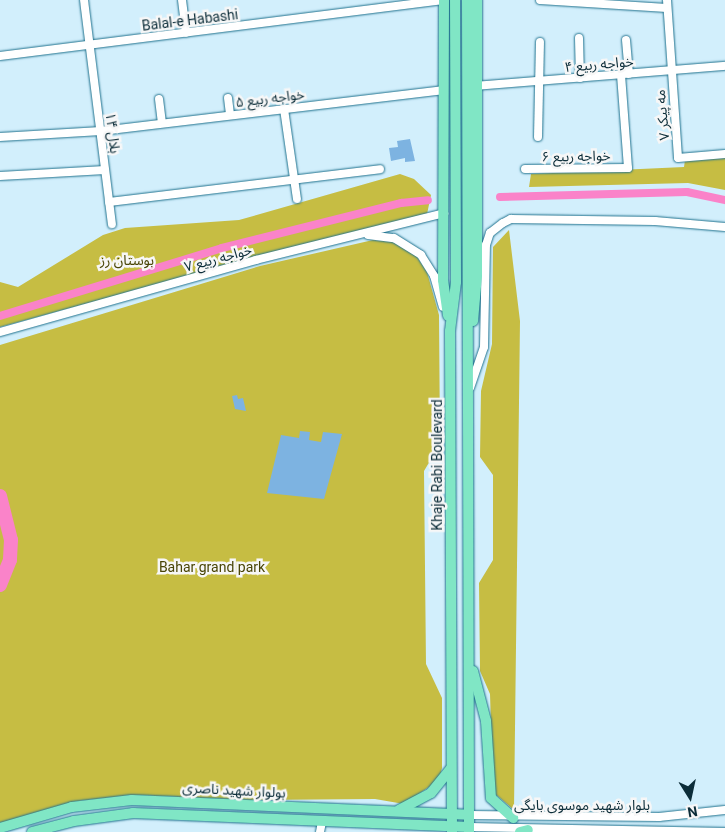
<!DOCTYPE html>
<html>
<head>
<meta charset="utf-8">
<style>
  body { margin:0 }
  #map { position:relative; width:725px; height:832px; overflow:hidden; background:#d2effc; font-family:Roboto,"Noto Sans Arabic",sans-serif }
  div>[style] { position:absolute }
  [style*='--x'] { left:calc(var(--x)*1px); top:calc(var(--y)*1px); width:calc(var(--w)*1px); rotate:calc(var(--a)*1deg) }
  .green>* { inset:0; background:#c6bd43 }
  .canal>* { height:8px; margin:-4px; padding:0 4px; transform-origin:4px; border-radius:4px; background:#fa83c9 }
  .river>* { height:14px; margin:-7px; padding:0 7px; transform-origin:7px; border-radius:7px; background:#fa83c9 }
  .building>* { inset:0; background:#7db3e1 }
  .roads { filter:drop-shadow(0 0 1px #20728e) drop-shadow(0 0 1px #20728e) }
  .minor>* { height:8px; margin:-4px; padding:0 4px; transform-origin:4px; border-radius:4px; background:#fff }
  .major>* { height:10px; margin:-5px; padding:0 5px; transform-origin:5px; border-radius:5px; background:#80e6c5 }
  span { translate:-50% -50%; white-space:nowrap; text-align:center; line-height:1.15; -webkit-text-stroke:5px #f7f7f7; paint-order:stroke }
  .street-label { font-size:14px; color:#0c2d39 }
  .park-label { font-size:14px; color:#494506 }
  .north { position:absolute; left:665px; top:772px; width:50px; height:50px; -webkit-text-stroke:4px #f7f7f7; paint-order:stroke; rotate:170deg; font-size:14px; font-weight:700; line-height:20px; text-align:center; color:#0c2d39 }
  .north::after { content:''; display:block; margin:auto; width:18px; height:22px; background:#0c2d39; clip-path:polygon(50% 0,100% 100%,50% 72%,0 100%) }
</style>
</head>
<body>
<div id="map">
  <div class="green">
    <i style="clip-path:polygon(725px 156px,725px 190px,688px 183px,529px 187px,531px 174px,684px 167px,685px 160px)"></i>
    <i style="clip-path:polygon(400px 174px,414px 179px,431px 195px,426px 219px,269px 254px,0 327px,0 282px,18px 287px,103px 235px,125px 228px,239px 220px)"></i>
    <i style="clip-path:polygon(509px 230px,520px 321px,514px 810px,494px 793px,493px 786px,490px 694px,480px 671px,479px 583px,493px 560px,493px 475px,480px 457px,481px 391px,492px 344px,493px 247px)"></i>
    <i style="clip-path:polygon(373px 240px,395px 242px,413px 251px,427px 272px,439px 315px,440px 444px,424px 471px,426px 664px,442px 698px,442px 768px,439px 780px,404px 804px,375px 799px,251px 800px,133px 795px,78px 801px,0 823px,0 345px,260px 266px)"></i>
  </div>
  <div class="canal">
    <i style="--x:500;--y:197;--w:187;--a:-1.5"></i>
    <i style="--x:687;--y:192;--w:39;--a:12"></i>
    <i style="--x:0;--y:316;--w:232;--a:-17"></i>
    <i style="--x:222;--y:248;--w:185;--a:-14.1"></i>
    <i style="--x:401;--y:203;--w:27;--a:-6"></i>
  </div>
  <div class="river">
    <i style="--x:0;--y:496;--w:45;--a:76"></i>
    <i style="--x:11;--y:540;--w:20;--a:93"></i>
    <i style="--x:10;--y:560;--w:27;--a:112"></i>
  </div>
  <div class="building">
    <i style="clip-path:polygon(410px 139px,415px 161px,405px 162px,405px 158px,391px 161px,389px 148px,398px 147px,397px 141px)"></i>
    <i style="clip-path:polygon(237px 395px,238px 399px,243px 398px,246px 411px,235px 409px,232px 396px)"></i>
    <i style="clip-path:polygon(300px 431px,310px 432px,309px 440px,321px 442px,323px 432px,342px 434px,324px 499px,267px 493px,281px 435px,299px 438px)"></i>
  </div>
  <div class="roads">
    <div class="minor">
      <i style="--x:84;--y:0;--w:226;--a:82.9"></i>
      <i style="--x:182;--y:0;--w:33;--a:83"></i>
      <i style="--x:540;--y:0;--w:127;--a:3.6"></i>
      <i style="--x:667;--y:0;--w:158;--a:86"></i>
      <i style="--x:678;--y:158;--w:47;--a:-4.9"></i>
      <i style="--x:579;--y:38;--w:40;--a:88.6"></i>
      <i style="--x:626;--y:40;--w:34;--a:85"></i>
      <i style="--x:0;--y:56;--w:447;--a:-7.2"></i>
      <i style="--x:475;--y:86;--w:251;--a:-4.6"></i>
      <i style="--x:228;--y:98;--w:17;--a:83"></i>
      <i style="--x:159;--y:99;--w:24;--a:83"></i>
      <i style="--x:284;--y:109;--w:91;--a:81.8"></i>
      <i style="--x:0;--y:137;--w:101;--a:-3.4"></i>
      <i style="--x:101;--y:131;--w:344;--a:-6.8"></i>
      <i style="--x:538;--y:137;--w:95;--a:-88.8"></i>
      <i style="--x:525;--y:169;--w:103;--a:-0.6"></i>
      <i style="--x:628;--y:168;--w:93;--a:-94.3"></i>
      <i style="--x:0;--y:176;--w:105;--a:-3.3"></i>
      <i style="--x:109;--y:202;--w:273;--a:-6.9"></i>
      <i style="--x:368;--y:235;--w:26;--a:7"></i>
      <i style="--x:394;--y:238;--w:32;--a:32"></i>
      <i style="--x:421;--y:255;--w:25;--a:58"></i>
      <i style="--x:434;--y:276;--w:32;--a:74"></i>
      <i style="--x:0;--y:332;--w:266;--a:-15.7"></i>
      <i style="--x:256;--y:260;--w:194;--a:-14"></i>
      <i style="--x:470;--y:388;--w:43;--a:-71.1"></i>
      <i style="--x:484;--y:347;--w:102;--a:-88.9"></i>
      <i style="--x:486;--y:245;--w:13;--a:-72"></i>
      <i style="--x:490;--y:233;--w:16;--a:-38"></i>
      <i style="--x:503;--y:223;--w:9;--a:-27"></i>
      <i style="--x:511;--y:219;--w:144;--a:0.8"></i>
      <i style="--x:655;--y:221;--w:70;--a:4.9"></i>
      <i style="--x:469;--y:815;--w:190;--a:0.6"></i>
      <i style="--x:659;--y:817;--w:66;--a:-6.1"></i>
      <i style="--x:469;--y:827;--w:256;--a:1.1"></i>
      <i style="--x:320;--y:832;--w:10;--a:-79"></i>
    </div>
    <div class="major">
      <i style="--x:444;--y:0;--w:280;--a:90.2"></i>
      <i style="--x:443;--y:280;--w:36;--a:82"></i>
      <i style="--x:467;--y:0;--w:832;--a:89.86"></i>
      <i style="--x:473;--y:321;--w:46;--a:-85"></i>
      <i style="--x:477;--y:275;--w:275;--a:-90"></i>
      <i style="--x:473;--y:671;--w:52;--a:75.4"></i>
      <i style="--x:486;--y:721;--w:77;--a:86.3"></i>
      <i style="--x:491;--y:798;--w:30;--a:42"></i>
      <i style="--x:399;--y:810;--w:36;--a:-28"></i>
      <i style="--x:431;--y:793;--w:32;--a:-51"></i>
      <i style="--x:0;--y:828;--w:75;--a:-16.3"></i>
      <i style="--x:72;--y:807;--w:60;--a:-6.7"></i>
      <i style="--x:132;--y:800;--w:337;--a:2.5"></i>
      <i style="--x:32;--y:832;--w:43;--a:-14.7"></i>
      <i style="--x:74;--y:821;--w:60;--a:-7.7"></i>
      <i style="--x:133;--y:813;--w:336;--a:2.4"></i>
      <i style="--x:452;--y:832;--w:501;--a:-90.23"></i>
      <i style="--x:450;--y:331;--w:49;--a:-83"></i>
      <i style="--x:456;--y:282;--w:282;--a:-90.2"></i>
      <i style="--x:520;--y:832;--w:8;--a:-14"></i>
    </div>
  </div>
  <div class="street-label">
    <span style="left:190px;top:20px;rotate:-7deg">Balal-e Habashi</span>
    <span style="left:599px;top:64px;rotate:-5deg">خواجه ربیع ۴</span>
    <span style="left:270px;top:98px;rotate:-7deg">خواجه ربیع ۵</span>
    <span style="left:662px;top:115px;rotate:-95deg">مه پیکر ۷</span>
    <span style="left:113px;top:133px;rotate:83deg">بلال ۱۴</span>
    <span style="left:576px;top:156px;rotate:-1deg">خواجه ربیع ۶</span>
    <span style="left:218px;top:258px;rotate:-15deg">خواجه ربیع ۷</span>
    <span style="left:437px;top:465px;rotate:-90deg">Khaje Rabi Boulevard</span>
    <span style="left:234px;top:790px;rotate:3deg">بولوار شهید ناصری</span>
    <span style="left:582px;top:805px">بلوار شهید موسوی بایگی</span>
  </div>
  <div class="park-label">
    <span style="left:127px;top:260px">بوستان رز</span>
    <span style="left:212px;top:567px">Bahar grand park</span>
  </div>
  <div class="north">N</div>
</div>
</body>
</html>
